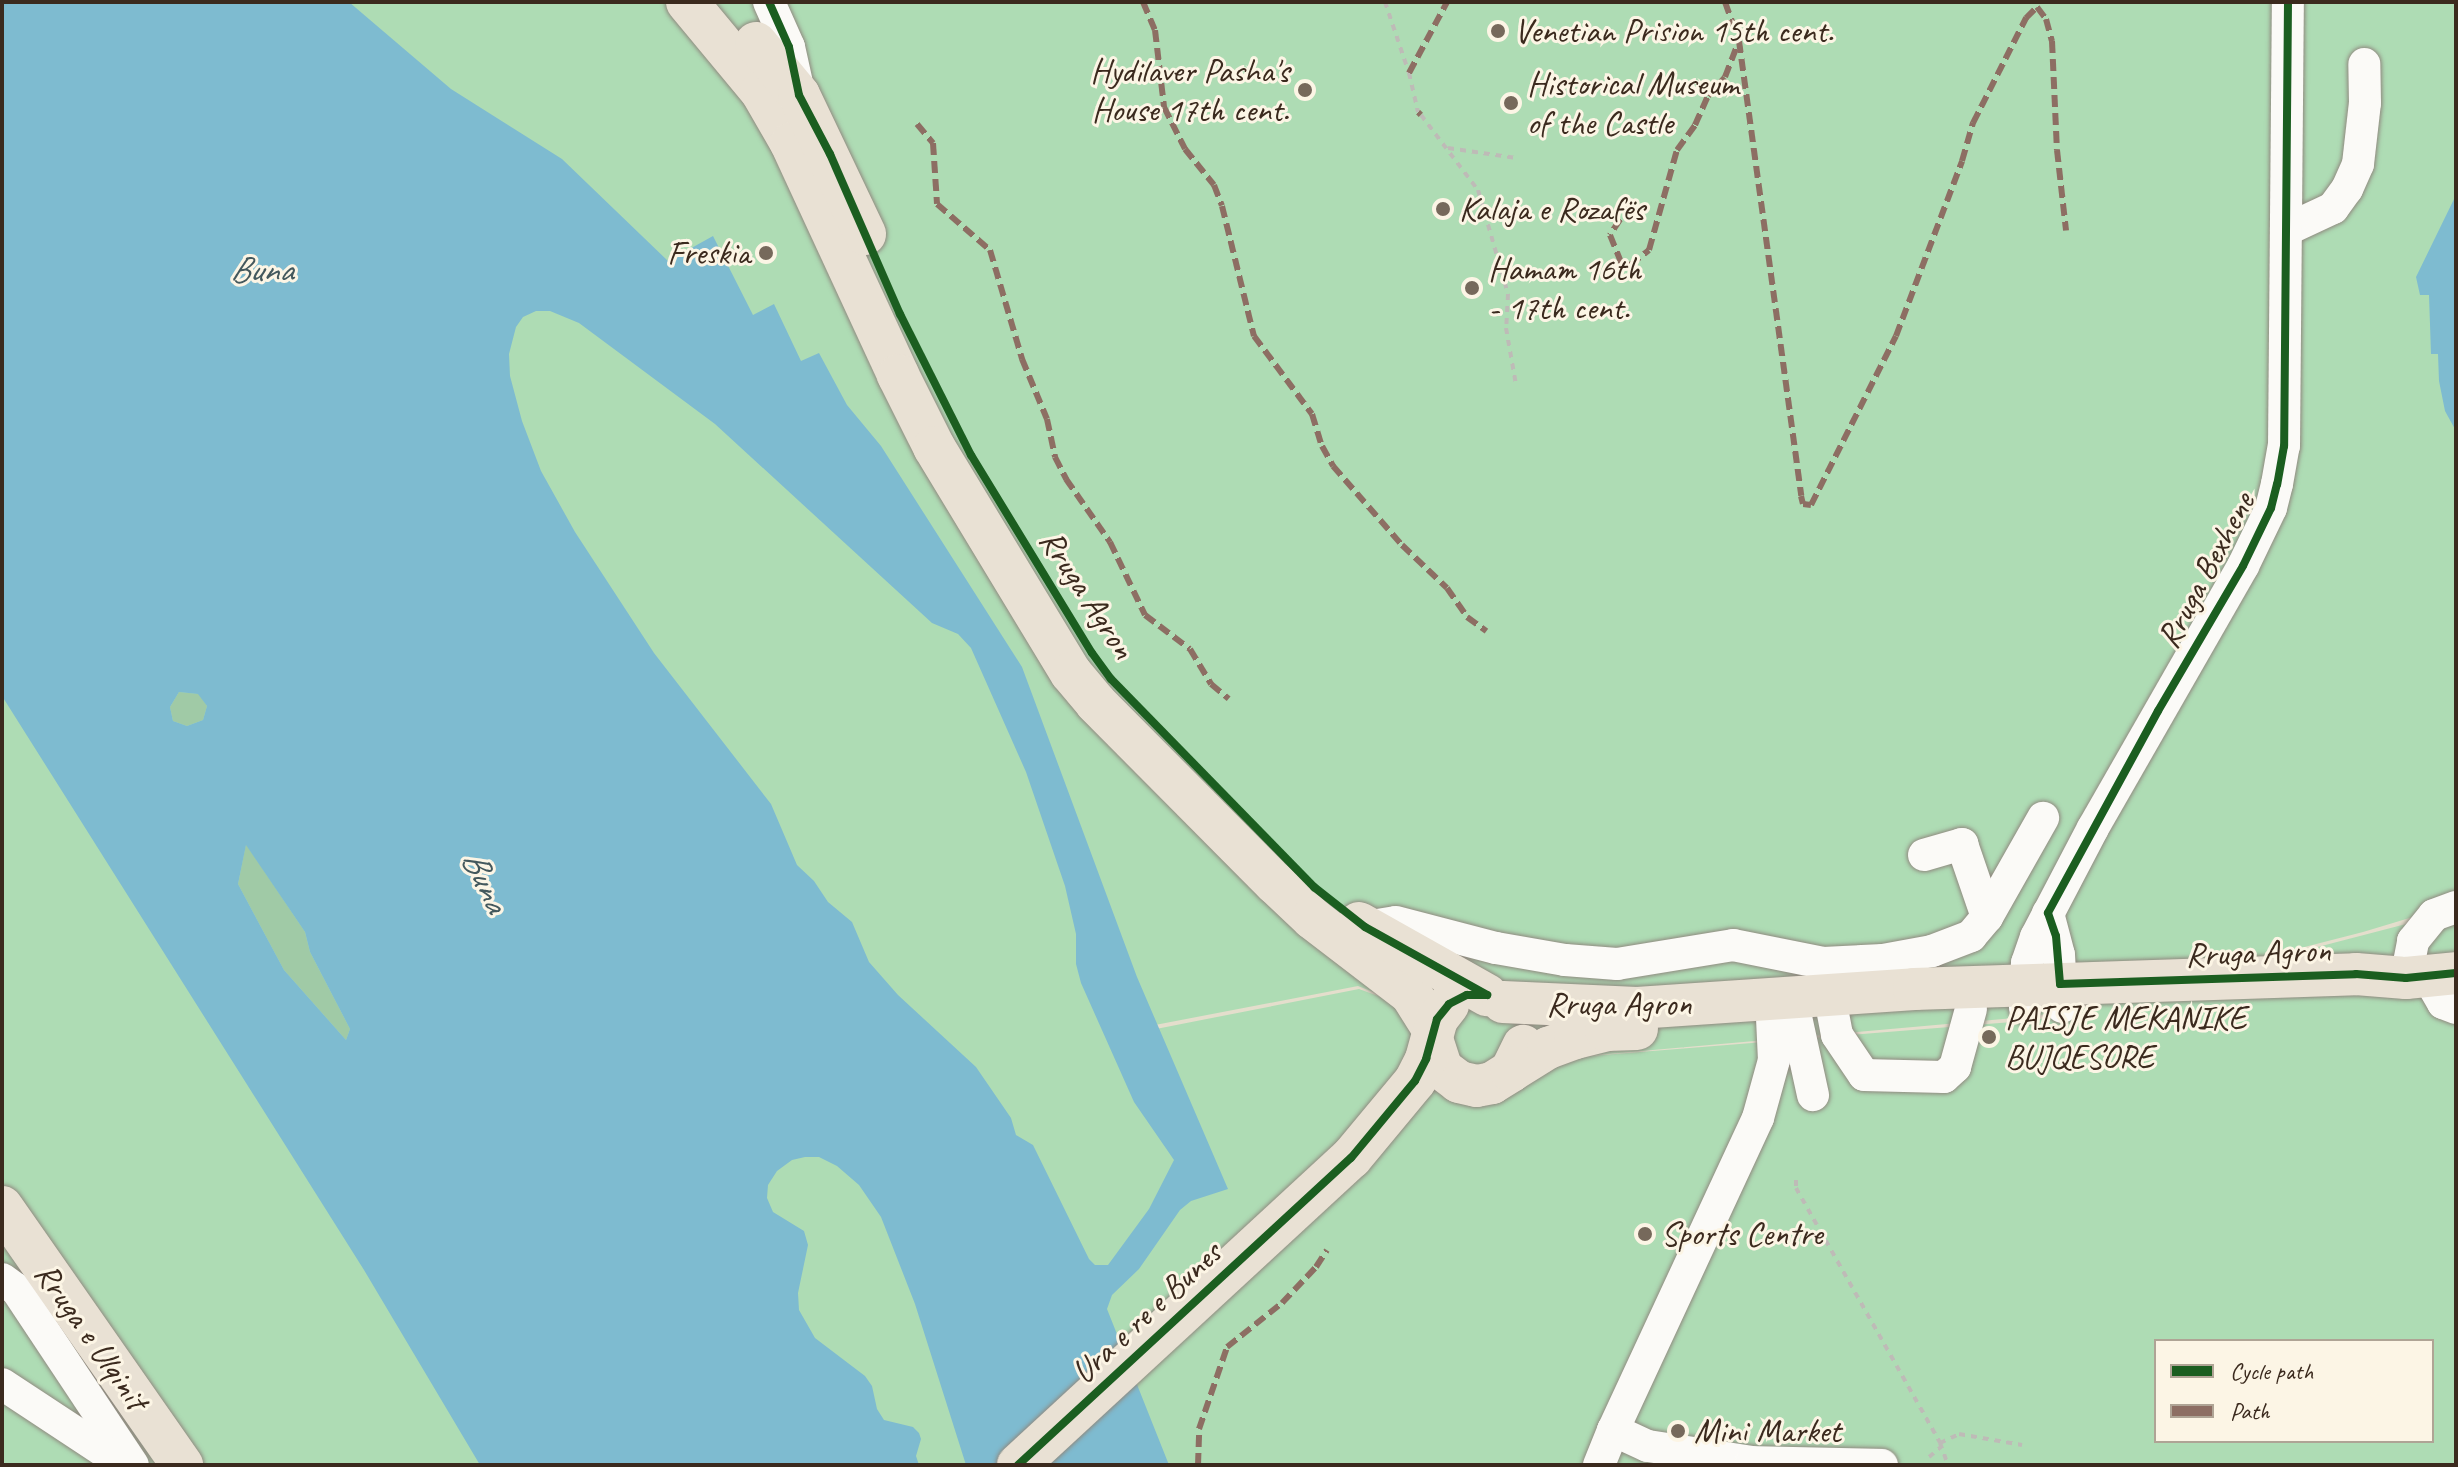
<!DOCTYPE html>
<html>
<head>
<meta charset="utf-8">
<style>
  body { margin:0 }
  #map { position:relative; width:2458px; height:1467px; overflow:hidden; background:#e4decc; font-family:Caveat,sans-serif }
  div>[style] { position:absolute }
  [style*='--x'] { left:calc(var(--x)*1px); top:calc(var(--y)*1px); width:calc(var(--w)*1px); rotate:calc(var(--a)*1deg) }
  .green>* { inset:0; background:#aedcb4 }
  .forest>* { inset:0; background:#a0caa6 }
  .water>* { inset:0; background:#7ebbd0 }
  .path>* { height:4px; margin-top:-2px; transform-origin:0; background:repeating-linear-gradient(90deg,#bebbb7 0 6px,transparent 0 12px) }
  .roads { filter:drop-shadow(0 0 2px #908a80) drop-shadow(0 0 2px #908a80) }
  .minor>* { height:32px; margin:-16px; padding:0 16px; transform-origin:16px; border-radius:16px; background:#fbfaf7 }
  .major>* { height:42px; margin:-21px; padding:0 21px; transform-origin:21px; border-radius:21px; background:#e9e1d4 }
  .quiet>* { height:6px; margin-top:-3px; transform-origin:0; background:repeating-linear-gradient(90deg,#8d6e63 0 12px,transparent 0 18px) }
  .cycleway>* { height:8px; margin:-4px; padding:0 4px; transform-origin:4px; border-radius:4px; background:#1b5e20 }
  .dots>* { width:22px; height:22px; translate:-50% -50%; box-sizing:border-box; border:4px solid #fcf5e5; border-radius:50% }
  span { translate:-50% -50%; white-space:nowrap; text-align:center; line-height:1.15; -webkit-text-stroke:6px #fcf5e5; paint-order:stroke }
  .poi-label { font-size:34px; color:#3b2a1e }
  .left { translate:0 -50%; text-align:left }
  .right { translate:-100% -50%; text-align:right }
  .street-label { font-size:34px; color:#3b2a1e }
  .water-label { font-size:36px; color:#43585d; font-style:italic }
  .frame { position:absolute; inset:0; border:4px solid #3b2a1e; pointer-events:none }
  .legend { position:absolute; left:2154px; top:1339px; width:280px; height:104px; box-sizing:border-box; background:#fcf5e5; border:2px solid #afa495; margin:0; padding:10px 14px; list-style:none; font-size:24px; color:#3b2a1e }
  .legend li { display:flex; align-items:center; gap:16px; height:40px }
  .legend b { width:40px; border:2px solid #afa495 }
</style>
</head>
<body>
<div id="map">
  <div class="green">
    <i style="clip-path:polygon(evenodd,2px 2px,2456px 2px,2456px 904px,2363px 932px,2037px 1016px,1540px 1060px,2037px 1020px,2456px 911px,2456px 1465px,2px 1465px,2px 2px,1358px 986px,1458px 1025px,1359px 989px,1156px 1029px,1155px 1025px,1358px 986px,2px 2px,2156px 1341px,2432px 1341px,2432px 1441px,2156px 1441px,2156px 1341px)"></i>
  </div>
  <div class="forest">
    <i style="clip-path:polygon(179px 692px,199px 694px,207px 706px,203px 720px,187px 726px,173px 721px,170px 707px)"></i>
    <i style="clip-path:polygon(246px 844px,305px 932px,310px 952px,350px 1029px,346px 1040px,284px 970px,238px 884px)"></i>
  </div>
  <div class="water">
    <i style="clip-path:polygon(evenodd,2px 2px,349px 2px,451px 89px,562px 159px,668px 261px,713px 236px,753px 315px,774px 304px,801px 361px,819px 353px,847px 405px,881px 446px,1022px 667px,1137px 977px,1228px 1189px,1191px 1201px,1180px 1210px,1139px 1269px,1112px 1295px,1107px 1309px,1169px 1465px,966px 1465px,915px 1304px,881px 1217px,859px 1185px,837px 1166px,819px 1157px,805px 1157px,792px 1160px,777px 1171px,768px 1185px,767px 1198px,773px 1212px,804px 1231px,808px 1245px,798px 1293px,799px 1310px,815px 1338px,865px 1376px,872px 1386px,877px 1409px,884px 1420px,913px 1427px,919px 1433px,921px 1439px,916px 1456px,919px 1465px,480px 1465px,364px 1270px,2px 696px,2px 2px,536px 311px,550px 311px,579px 323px,715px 424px,932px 623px,958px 634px,971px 648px,1026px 772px,1065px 886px,1076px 934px,1076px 964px,1081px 983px,1134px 1102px,1174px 1160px,1149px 1209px,1108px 1265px,1095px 1265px,1089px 1259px,1033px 1145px,1016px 1135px,1011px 1118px,976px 1067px,898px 995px,869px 962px,852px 922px,828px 902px,814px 881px,797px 865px,771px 804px,654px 653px,575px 532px,541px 471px,522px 421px,510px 376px,509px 354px,516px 327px,523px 317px,536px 311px,2px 2px,179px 692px,198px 694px,207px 706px,203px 720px,187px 726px,173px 721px,170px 707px,179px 692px,2px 2px,246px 845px,305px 932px,310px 952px,350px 1029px,346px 1040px,284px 970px,238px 884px,246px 845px)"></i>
    <i style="clip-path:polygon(2456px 195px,2456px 431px,2445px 411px,2439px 381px,2438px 354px,2431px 354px,2429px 295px,2420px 295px,2416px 277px)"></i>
  </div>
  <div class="path">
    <i style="--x:1385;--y:2;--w:75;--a:71.3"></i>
    <i style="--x:1409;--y:73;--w:40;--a:77"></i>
    <i style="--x:1421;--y:115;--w:94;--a:52.8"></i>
    <i style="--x:1478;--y:190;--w:108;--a:73.9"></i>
    <i style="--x:1508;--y:294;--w:34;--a:93"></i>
    <i style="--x:1506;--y:328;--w:58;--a:80"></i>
    <i style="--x:1448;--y:148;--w:69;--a:8.4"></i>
    <i style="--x:1796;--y:1180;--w:8;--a:90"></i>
    <i style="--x:1796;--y:1188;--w:293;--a:60.5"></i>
    <i style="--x:1940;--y:1443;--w:23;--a:70"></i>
    <i style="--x:1940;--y:1443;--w:21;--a:-25"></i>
    <i style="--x:1959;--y:1434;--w:64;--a:9.9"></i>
    <i style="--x:1929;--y:1457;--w:17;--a:-40"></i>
  </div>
  <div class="roads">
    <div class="minor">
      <i style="--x:769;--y:2;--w:49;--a:66"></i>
      <i style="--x:789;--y:47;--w:46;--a:77.5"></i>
      <i style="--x:2286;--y:230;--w:52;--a:-25.1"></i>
      <i style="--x:2333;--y:208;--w:24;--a:-54"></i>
      <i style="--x:2347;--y:189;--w:27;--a:-66"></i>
      <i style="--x:2358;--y:164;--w:61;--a:-83.5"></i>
      <i style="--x:2365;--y:103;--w:39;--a:-91"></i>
      <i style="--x:1924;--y:855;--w:40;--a:-16"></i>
      <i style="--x:1962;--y:844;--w:77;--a:71.1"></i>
      <i style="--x:2048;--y:913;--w:43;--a:75.3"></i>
      <i style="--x:2059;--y:955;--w:52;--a:86.7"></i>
      <i style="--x:1365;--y:927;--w:31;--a:-9"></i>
      <i style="--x:1396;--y:922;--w:103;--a:14.6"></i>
      <i style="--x:1496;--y:948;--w:70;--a:9.9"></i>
      <i style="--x:1565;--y:960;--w:52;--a:4.4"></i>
      <i style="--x:1617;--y:964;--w:118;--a:-9.3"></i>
      <i style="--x:1733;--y:945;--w:92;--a:11.3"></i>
      <i style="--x:1823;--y:963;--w:60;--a:-2.9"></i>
      <i style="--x:1883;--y:960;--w:50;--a:-10.4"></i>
      <i style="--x:1932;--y:951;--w:42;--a:-21"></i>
      <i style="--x:1971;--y:936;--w:25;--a:-50"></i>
      <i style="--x:1987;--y:917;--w:114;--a:-60.5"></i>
      <i style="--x:2428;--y:977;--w:30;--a:60"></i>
      <i style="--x:2443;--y:1003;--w:14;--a:21"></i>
      <i style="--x:2406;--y:978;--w:38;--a:-79"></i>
      <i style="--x:2413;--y:941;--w:33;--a:-51"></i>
      <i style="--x:2434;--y:915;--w:23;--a:-20"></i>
      <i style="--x:2025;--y:1008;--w:45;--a:-87.5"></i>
      <i style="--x:2027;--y:963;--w:28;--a:-71"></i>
      <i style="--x:2036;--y:937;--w:123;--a:-62.4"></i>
      <i style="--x:2093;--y:828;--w:302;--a:-60.2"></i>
      <i style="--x:2243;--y:566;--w:64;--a:-64.2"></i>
      <i style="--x:2271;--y:508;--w:25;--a:-76"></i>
      <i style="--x:2277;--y:484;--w:39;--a:-80"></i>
      <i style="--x:2284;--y:446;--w:444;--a:-89.5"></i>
      <i style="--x:1833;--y:1014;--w:21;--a:79"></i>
      <i style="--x:1837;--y:1035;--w:48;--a:56"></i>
      <i style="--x:1864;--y:1075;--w:80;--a:1.4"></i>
      <i style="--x:1944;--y:1077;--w:15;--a:-42"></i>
      <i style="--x:1955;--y:1067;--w:60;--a:-74.6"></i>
      <i style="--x:1796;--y:1017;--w:80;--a:77.7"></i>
      <i style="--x:1772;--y:1018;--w:42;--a:87.3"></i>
      <i style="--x:1774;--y:1060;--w:60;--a:105.4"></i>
      <i style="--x:1758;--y:1118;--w:344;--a:114.9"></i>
      <i style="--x:1613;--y:1430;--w:38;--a:25"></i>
      <i style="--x:1648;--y:1446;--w:104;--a:8.8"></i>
      <i style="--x:1751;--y:1462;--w:131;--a:1.3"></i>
      <i style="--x:2;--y:1279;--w:17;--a:36"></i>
      <i style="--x:16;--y:1289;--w:211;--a:56.4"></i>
      <i style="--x:2;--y:1384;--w:147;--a:33.4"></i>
      <i style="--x:1599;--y:1465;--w:38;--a:-68"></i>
    </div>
    <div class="major">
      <i style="--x:687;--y:2;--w:116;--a:50.3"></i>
      <i style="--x:761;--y:91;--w:60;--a:60"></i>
      <i style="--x:791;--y:143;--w:255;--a:65.2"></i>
      <i style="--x:898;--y:375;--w:80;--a:63.4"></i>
      <i style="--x:934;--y:447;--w:264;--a:58.8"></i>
      <i style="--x:1071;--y:673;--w:39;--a:50"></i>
      <i style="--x:1096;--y:703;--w:254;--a:45.2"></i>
      <i style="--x:1275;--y:883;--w:51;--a:43.4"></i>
      <i style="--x:1312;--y:918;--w:125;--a:37.5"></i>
      <i style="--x:1411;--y:994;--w:41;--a:57.8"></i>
      <i style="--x:756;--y:43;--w:67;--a:50.4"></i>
      <i style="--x:799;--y:95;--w:154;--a:64.6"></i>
      <i style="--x:1359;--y:923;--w:147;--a:29.4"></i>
      <i style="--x:1503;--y:1002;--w:134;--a:2.6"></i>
      <i style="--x:1637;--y:1008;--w:278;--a:-3.9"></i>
      <i style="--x:1914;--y:989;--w:442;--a:-1.9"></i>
      <i style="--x:2356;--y:974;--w:50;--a:4.6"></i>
      <i style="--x:2406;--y:978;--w:50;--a:-5.7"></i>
      <i style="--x:1432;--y:1039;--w:32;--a:72"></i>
      <i style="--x:1442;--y:1069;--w:21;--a:37"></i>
      <i style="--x:1459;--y:1082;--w:18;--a:13"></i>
      <i style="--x:1477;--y:1086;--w:15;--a:-11"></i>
      <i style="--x:1492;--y:1083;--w:22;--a:-32"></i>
      <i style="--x:1511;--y:1071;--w:28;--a:-64"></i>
      <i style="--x:1511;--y:1071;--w:44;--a:-31.9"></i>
      <i style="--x:1548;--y:1048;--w:29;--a:-20"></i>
      <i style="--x:1575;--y:1038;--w:32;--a:-14"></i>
      <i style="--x:1606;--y:1030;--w:31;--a:-2"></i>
      <i style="--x:2;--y:1207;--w:315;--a:55.1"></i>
      <i style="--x:1018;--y:1465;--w:453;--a:-42.7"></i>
      <i style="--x:1351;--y:1158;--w:100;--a:-50.3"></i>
      <i style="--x:1415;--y:1081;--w:25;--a:-63"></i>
      <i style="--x:1426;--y:1059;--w:41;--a:-74.6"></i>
      <i style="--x:1437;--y:1019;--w:18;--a:-52"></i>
    </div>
  </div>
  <div class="quiet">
    <i style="--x:1143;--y:2;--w:30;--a:67"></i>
    <i style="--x:1155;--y:30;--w:78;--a:83.3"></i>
    <i style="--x:1164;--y:107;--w:47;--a:63.4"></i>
    <i style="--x:1185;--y:149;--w:46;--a:51.1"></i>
    <i style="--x:1214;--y:185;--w:22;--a:69"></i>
    <i style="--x:1222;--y:206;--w:134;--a:76.2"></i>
    <i style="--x:1254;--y:336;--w:97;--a:53.4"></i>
    <i style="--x:1312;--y:414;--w:34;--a:73"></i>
    <i style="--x:1322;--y:446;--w:23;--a:61"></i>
    <i style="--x:1333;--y:466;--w:105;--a:48.9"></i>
    <i style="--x:1402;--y:545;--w:62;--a:43.7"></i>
    <i style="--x:1447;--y:588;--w:35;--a:55"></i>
    <i style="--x:1467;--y:617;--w:24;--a:36"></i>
    <i style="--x:1725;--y:2;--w:41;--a:70.3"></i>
    <i style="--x:1409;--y:73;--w:81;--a:-61.8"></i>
    <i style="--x:1418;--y:112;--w:4;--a:45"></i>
    <i style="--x:917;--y:124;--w:25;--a:50"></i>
    <i style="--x:933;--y:143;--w:61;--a:86.2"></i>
    <i style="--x:937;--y:204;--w:70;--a:41"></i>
    <i style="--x:990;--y:250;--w:114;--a:73.6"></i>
    <i style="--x:1022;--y:359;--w:65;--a:67.4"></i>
    <i style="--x:1047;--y:419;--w:39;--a:78"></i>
    <i style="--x:1055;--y:457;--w:25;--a:63"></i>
    <i style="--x:1066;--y:479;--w:77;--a:55.1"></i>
    <i style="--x:1110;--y:542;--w:81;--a:64.4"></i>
    <i style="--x:1145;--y:615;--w:56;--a:37.1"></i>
    <i style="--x:1190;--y:649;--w:41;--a:59"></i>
    <i style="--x:1211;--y:684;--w:23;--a:40"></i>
    <i style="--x:1630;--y:204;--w:37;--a:123"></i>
    <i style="--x:1610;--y:235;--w:31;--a:68"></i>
    <i style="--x:1622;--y:264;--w:8;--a:7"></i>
    <i style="--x:1630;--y:265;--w:24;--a:-38"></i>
    <i style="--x:1649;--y:250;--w:104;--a:-74.4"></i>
    <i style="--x:1677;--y:150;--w:31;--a:-54"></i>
    <i style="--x:1695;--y:125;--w:32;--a:-66"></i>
    <i style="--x:1708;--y:96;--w:25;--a:-48"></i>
    <i style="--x:1725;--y:77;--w:39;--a:-69"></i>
    <i style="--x:1739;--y:41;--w:459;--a:82.2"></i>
    <i style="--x:1801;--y:496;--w:8;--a:76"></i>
    <i style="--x:1803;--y:504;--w:8;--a:7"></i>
    <i style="--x:1811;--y:505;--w:189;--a:-63.3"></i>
    <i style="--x:1896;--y:336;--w:187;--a:-69.3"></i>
    <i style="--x:1962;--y:161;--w:40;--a:-74"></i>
    <i style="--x:1973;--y:123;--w:118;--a:-63.2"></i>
    <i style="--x:2026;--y:18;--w:16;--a:-45"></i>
    <i style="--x:2037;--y:7;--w:15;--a:53"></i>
    <i style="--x:2046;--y:19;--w:23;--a:75"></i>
    <i style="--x:2052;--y:41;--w:109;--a:87.4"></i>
    <i style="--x:2057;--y:150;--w:81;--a:83.6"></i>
    <i style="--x:1198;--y:1465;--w:36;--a:-88"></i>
    <i style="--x:1199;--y:1429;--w:87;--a:-71.1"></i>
    <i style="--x:1227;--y:1347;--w:70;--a:-38.7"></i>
    <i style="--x:1282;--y:1303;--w:50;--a:-46.6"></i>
    <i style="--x:1316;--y:1267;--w:20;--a:-57"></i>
  </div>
  <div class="cycleway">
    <i style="--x:769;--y:2;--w:49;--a:66"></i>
    <i style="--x:789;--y:47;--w:49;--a:78.2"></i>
    <i style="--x:799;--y:95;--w:67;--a:62.3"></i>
    <i style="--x:830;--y:154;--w:175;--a:66.4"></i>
    <i style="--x:900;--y:314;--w:158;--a:63.3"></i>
    <i style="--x:971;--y:455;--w:232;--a:58.6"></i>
    <i style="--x:1092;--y:653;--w:32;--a:54"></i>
    <i style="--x:1111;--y:679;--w:291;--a:45.7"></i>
    <i style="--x:1314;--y:887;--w:65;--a:38.1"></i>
    <i style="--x:1365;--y:927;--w:140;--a:29.1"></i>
    <i style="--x:2288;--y:2;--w:444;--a:90.5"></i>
    <i style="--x:2284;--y:446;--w:39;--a:100"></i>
    <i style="--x:2277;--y:484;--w:25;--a:104"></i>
    <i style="--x:2271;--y:508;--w:64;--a:115.8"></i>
    <i style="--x:2243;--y:566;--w:168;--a:120.4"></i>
    <i style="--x:2158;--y:711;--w:230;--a:118.6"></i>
    <i style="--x:2048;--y:913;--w:24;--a:71"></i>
    <i style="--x:2056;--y:936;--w:48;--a:85.2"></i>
    <i style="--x:2060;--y:984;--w:296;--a:-1.9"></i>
    <i style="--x:2356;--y:974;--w:50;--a:4.6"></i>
    <i style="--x:2406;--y:978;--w:50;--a:-5.7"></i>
    <i style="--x:1018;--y:1465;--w:453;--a:-42.7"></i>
    <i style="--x:1351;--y:1158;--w:100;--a:-50.3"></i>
    <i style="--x:1415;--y:1081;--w:25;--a:-63"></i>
    <i style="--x:1426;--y:1059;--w:41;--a:-74.6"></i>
    <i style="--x:1437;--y:1019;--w:19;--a:-51"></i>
    <i style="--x:1449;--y:1004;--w:20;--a:-27"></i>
    <i style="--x:1467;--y:995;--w:20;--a:0"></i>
  </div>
  <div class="dots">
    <i style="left:1498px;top:31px;background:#76695b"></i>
    <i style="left:1305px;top:90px;background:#76695b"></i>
    <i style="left:1511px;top:103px;background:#76695b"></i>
    <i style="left:1443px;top:209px;background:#76695b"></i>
    <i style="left:766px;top:253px;background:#76695b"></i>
    <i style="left:1472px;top:288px;background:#76695b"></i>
    <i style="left:1989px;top:1037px;background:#76695b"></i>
    <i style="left:1645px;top:1234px;background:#76695b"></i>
    <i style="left:1678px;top:1431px;background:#76695b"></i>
  </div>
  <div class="poi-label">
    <span class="left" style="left:1514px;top:31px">Venetian Prision 15th cent.</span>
    <span class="right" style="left:1289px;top:90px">Hydilaver Pasha's<br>House 17th cent.</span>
    <span class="left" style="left:1527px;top:103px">Historical Museum<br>of the Castle</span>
    <span class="left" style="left:1459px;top:209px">Kalaja e Rozafës</span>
    <span class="right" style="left:750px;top:253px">Freskia</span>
    <span class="left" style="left:1488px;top:288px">Hamam 16th<br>- 17th cent.</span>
    <span class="left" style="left:2005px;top:1037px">PAISJE MEKANIKE<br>BUJQESORE</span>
    <span class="left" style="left:1661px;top:1234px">Sports Centre</span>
    <span class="left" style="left:1694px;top:1431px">Mini Market</span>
  </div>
  <div class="street-label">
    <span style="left:2205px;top:570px;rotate:-62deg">Rruga Bexhene</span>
    <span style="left:1088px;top:594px;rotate:57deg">Rruga Agron</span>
    <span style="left:2258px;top:952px;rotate:-2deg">Rruga Agron</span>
    <span style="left:1619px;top:1004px">Rruga Agron</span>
    <span style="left:1146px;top:1312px;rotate:-43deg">Ura e re e Bunes</span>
    <span style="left:92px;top:1336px;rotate:55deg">Rruga e Ulqinit</span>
  </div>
  <div class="water-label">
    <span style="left:261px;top:270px">Buna</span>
    <span style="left:485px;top:881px;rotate:65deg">Buna</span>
  </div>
  <div class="frame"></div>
  <ul class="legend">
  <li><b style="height:10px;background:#1b5e20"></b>Cycle path</li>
  <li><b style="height:10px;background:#8d6e63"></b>Path</li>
  </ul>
</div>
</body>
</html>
